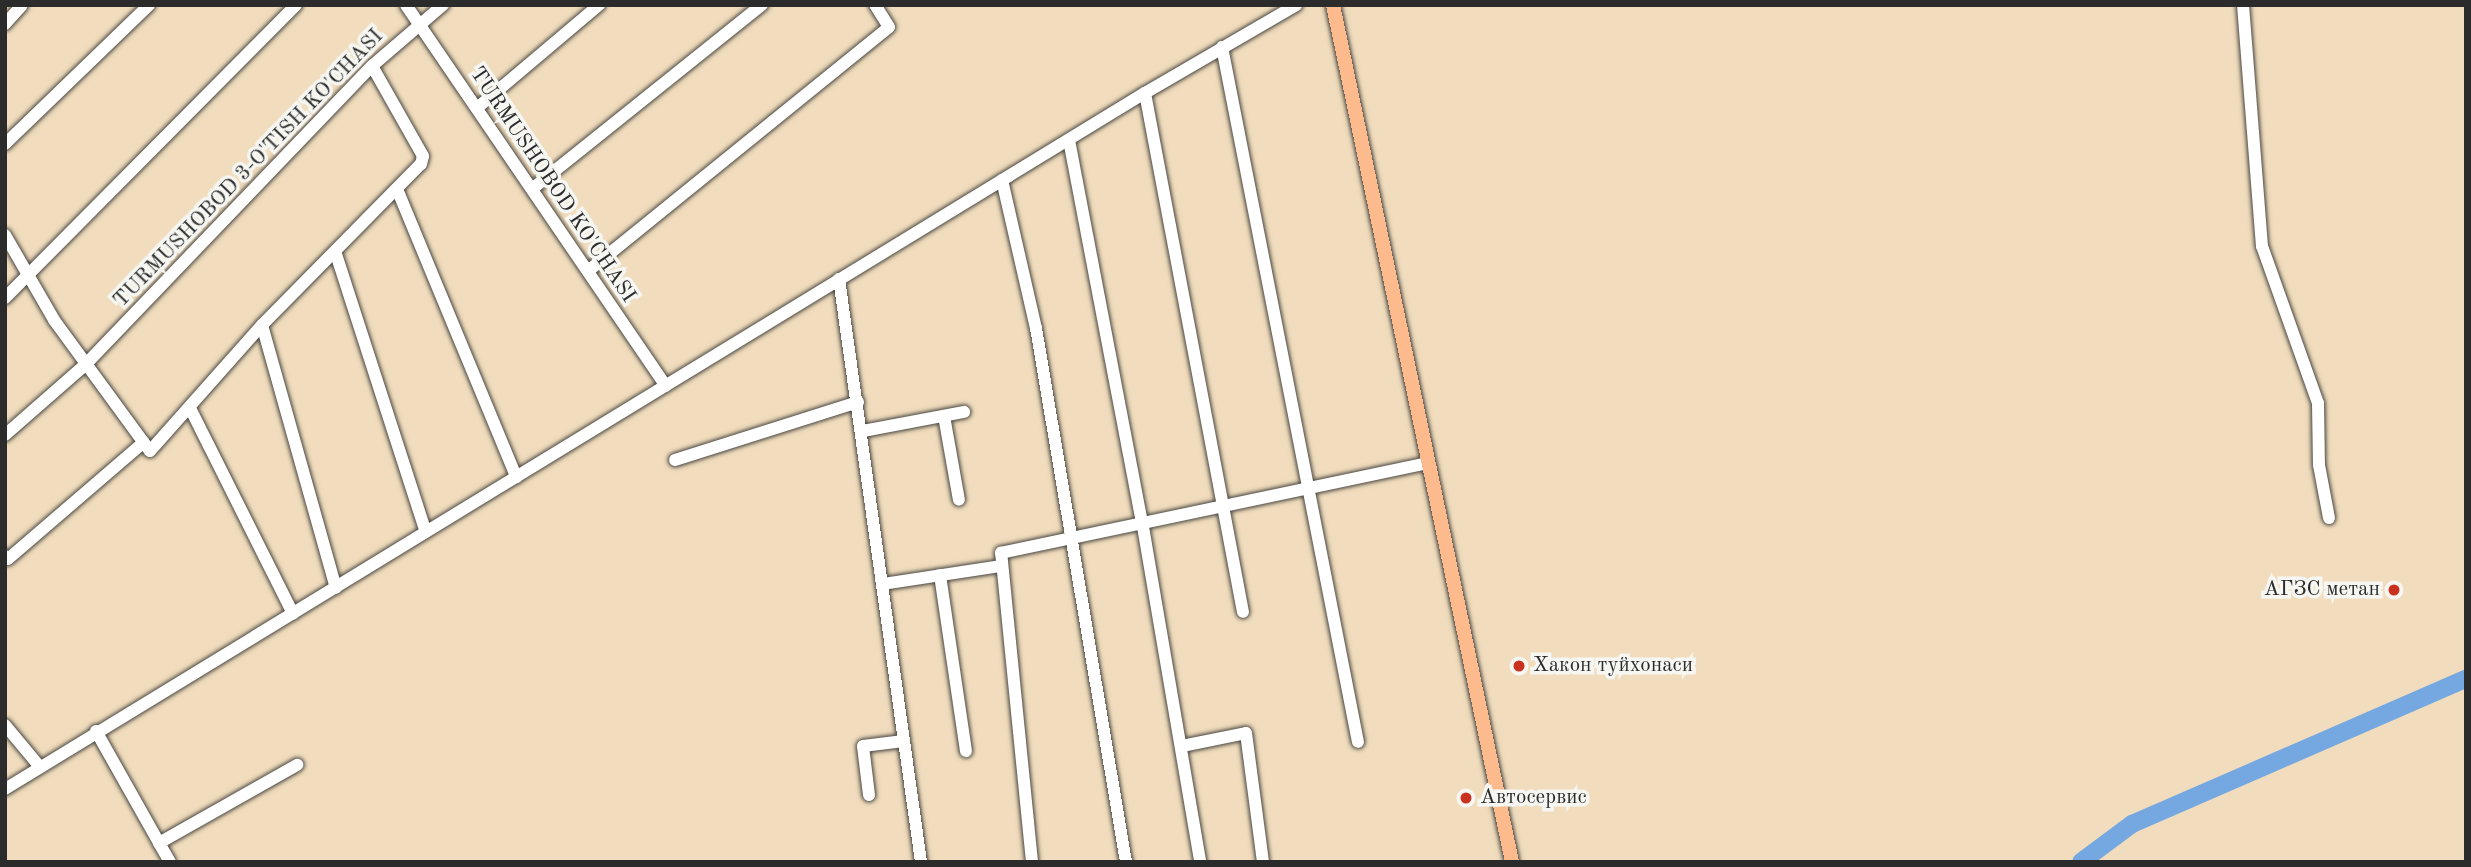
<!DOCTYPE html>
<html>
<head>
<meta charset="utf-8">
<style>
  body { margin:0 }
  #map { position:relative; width:2471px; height:867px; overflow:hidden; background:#f1ddbd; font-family:"Old Standard TT",serif }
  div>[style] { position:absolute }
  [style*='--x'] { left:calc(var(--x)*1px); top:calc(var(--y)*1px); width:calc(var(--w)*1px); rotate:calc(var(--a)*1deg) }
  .river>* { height:18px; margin:-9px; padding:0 9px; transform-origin:9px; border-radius:9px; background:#75a8e1 }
  .roads { filter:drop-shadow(0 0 2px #494641) drop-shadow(0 0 2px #494641) }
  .minor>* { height:12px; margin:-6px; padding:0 6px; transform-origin:6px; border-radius:6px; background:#fff }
  .major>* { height:14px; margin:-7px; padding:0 7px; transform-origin:7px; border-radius:7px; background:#fcba8d }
  .dots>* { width:19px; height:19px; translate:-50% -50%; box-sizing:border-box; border:4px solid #f6f6f2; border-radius:50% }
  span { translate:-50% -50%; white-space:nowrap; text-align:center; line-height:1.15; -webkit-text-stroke:7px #f6f6f2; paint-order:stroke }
  .street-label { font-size:21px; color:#2b2b2b }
  .poi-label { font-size:21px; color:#2b2b2b }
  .right { translate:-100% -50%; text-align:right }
  .left { translate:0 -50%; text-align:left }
  .frame { position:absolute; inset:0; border:7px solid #2b2b2b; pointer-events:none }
</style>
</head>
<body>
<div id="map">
  <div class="river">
    <i style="--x:2081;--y:862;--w:64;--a:-36.7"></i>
    <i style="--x:2132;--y:824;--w:364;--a:-23.5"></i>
  </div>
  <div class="roads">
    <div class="minor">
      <i style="--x:406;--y:5;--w:461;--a:55.7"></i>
      <i style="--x:2243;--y:5;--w:242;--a:85.5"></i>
      <i style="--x:2262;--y:246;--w:167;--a:70.4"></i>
      <i style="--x:2318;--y:403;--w:62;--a:89.1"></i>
      <i style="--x:2319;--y:465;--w:54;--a:79.3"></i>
      <i style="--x:5;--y:24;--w:25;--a:-48"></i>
      <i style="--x:1222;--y:47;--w:708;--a:78.93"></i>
      <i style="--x:1145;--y:93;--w:528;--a:79.31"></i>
      <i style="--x:477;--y:108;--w:160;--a:-40.2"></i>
      <i style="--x:1069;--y:140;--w:388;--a:79.2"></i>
      <i style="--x:1142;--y:521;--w:346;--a:80.3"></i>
      <i style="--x:5;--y:144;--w:200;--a:-44"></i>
      <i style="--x:1002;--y:180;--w:152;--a:77.1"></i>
      <i style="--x:1036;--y:328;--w:542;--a:80.43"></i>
      <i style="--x:397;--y:189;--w:312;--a:67.5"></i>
      <i style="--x:532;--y:189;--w:295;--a:-38.7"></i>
      <i style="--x:5;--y:235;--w:98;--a:60"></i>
      <i style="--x:54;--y:320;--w:162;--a:53.8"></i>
      <i style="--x:150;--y:451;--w:169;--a:-48.4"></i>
      <i style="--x:262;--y:325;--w:226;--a:-45.4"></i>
      <i style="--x:421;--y:164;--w:8;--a:-76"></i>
      <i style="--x:423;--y:156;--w:103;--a:-119.5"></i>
      <i style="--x:336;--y:254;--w:292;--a:72.1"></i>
      <i style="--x:588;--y:271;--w:387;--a:-39"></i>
      <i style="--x:889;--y:27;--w:26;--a:-122"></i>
      <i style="--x:839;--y:279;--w:589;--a:81.99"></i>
      <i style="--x:5;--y:298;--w:413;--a:-45.2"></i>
      <i style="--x:262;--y:325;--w:273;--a:74.3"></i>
      <i style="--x:190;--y:408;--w:230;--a:63.4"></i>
      <i style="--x:944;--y:416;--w:85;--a:79.9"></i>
      <i style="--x:863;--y:431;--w:103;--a:-10.7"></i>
      <i style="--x:5;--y:435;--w:108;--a:-41.2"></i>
      <i style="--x:86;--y:364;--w:413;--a:-46.2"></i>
      <i style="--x:372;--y:66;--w:94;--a:-40.7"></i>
      <i style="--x:675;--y:460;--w:192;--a:-17.6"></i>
      <i style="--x:5;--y:556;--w:4;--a:45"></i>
      <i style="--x:8;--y:559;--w:179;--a:-40.7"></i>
      <i style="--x:940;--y:575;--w:178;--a:81.6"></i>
      <i style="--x:883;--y:584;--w:119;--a:-8.7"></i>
      <i style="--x:5;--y:725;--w:55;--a:50.2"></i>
      <i style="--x:96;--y:731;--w:129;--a:60.6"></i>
      <i style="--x:159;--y:843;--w:159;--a:-29.5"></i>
      <i style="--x:1182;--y:746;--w:65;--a:-11.5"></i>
      <i style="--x:1246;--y:733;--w:130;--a:82.5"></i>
      <i style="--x:5;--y:789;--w:1336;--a:-31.41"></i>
      <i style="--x:1145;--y:93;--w:175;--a:-30.2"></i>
      <i style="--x:869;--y:795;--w:49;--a:-97"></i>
      <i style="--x:863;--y:746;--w:41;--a:-7"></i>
      <i style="--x:159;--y:843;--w:22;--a:60"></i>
      <i style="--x:1032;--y:862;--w:311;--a:-95.7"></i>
      <i style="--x:1001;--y:553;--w:437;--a:-11.9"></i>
    </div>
    <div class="major">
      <i style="--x:1333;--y:5;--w:875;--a:78.2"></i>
    </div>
  </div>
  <div class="dots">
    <i style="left:2394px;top:590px;background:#c8321e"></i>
    <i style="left:1519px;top:666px;background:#c8321e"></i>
    <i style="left:1466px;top:798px;background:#c8321e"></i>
  </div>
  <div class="street-label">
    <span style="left:249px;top:169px;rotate:-46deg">TURMUSHOBOD 3-O'TISH KO'CHASI</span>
    <span style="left:552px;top:185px;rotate:56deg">TURMUSHOBOD KO'CHASI</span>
  </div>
  <div class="poi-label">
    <span class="right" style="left:2380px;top:590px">АГЗС метан</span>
    <span class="left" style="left:1533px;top:666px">Хакон туйхонаси</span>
    <span class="left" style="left:1480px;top:798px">Автосервис</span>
  </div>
  <div class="frame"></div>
</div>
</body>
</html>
